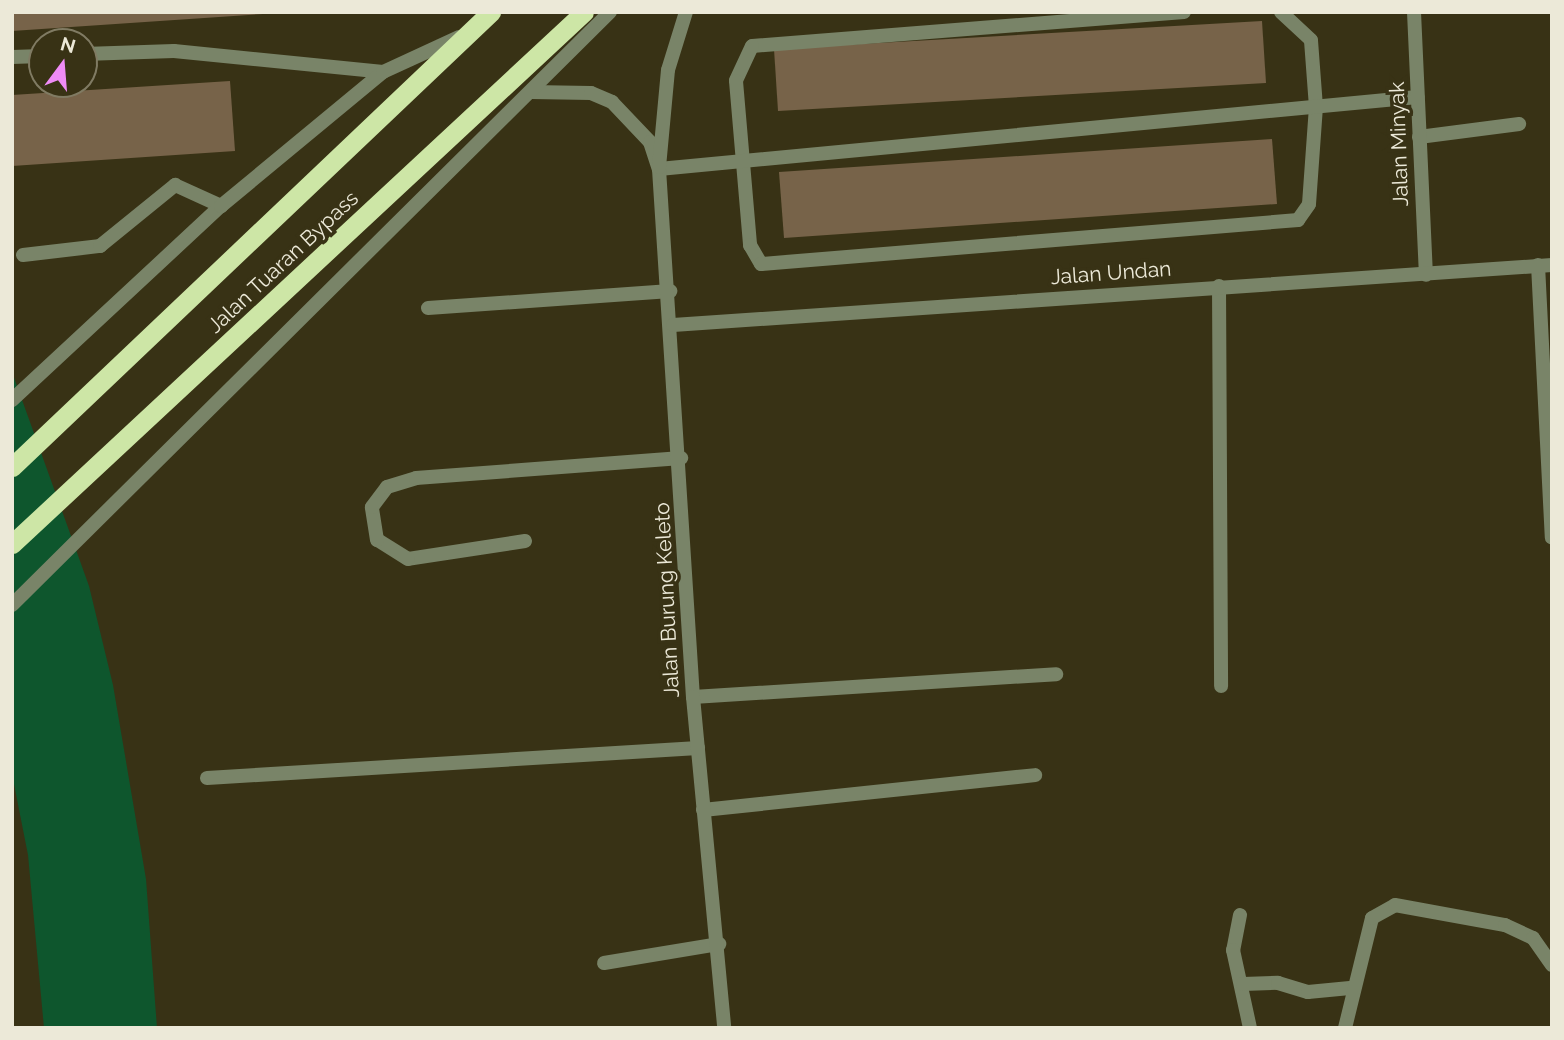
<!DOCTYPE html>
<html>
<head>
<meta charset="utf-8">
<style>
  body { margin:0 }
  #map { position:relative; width:1564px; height:1040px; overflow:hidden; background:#383215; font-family:Raleway,sans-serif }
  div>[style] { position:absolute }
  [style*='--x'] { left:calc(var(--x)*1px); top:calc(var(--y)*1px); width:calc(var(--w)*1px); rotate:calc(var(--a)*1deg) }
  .water>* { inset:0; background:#0e562d }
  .building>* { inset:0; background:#776349 }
  .service>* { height:14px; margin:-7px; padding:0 7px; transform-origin:7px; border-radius:7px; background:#798468 }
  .minor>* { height:14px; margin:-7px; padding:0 7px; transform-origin:7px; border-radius:7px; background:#798468 }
  .tertiary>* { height:14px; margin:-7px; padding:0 7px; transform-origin:7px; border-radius:7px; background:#798468 }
  .trunk>* { height:19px; margin:-9.5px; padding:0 9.5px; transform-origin:9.5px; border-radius:9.5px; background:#cde6a6 }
  span { translate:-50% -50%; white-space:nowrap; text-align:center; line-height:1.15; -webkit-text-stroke:7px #383215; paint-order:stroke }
  .street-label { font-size:21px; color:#ece9d8 }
  .frame { position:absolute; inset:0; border:14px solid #ece9d8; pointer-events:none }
  .north { position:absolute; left:28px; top:28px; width:70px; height:70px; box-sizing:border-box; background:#383215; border:2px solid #807b63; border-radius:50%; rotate:16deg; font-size:19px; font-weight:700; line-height:28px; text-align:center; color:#ece9d8 }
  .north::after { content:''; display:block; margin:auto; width:24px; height:32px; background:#ef8bf6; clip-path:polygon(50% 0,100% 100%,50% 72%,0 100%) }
</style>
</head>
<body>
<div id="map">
  <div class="water">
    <i style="clip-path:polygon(12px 372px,89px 586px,113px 685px,146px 879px,157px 1028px,44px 1028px,28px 855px,12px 774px)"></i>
  </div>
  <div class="building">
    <i style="clip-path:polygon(12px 12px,263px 12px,263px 14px,12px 31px)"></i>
    <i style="clip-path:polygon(1262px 21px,1266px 83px,778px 111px,774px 49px)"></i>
    <i style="clip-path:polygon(230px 81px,235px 151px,12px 166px,12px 95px)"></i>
    <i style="clip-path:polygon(1272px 139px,1277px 204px,784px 238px,779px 172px)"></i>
  </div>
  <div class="service">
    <i style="--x:1184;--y:12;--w:433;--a:175.5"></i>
    <i style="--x:752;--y:46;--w:38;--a:115"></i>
    <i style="--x:736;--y:81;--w:165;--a:85.1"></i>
    <i style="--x:750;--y:245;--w:22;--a:60"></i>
    <i style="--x:761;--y:264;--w:539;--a:-4.68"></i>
    <i style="--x:1298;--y:220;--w:19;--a:-55"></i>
    <i style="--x:1309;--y:204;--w:97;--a:-85.9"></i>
    <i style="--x:1316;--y:107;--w:67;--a:-94.3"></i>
    <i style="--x:1311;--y:40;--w:41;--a:-137"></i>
    <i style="--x:84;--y:54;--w:90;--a:-1.9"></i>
    <i style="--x:174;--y:51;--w:210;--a:5.7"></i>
    <i style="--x:12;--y:57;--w:30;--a:-2"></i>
    <i style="--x:1419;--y:137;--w:101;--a:-7.4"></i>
    <i style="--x:659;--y:169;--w:762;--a:-5.42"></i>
    <i style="--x:23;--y:255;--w:78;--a:-6.7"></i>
    <i style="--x:100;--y:246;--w:97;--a:-39.1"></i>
    <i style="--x:175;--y:185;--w:51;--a:24.5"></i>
    <i style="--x:1538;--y:265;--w:273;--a:87.1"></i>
    <i style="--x:1219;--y:286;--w:400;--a:89.7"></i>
    <i style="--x:428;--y:308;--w:243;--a:-4"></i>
    <i style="--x:525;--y:541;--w:118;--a:171.3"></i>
    <i style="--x:408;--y:559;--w:36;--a:-148"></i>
    <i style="--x:377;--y:540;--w:33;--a:-99"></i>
    <i style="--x:372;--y:507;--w:25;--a:-53"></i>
    <i style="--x:387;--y:487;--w:30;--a:-17"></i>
    <i style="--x:416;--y:478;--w:266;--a:-4.3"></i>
    <i style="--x:693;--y:697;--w:364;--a:-3.6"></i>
    <i style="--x:207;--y:778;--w:492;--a:-3.5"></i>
    <i style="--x:703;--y:810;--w:334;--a:-6"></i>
    <i style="--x:1240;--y:915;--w:36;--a:101"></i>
    <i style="--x:1233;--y:950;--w:80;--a:77.7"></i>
    <i style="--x:604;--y:963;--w:117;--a:-9.4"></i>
    <i style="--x:1243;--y:984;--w:35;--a:-2"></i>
    <i style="--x:1278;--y:983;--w:31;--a:17"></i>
    <i style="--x:1308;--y:992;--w:42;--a:-5.4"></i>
    <i style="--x:1345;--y:1028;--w:113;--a:-76.2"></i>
    <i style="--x:1372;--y:918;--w:26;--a:-29"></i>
    <i style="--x:1395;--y:905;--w:112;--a:10.3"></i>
    <i style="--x:1505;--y:925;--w:31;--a:25"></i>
    <i style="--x:1533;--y:938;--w:33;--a:55"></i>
  </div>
  <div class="minor">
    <i style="--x:1414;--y:12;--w:263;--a:87.4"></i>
  </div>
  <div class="tertiary">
    <i style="--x:531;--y:92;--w:60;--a:1"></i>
    <i style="--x:591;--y:93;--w:23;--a:23"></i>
    <i style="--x:612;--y:102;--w:55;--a:46.5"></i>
    <i style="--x:650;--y:142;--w:28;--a:72"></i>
    <i style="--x:659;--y:169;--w:529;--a:86.32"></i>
    <i style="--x:693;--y:697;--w:332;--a:84.6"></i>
    <i style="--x:659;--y:167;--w:97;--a:-84.7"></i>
    <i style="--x:668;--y:70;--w:61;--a:-72.8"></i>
    <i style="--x:673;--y:325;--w:881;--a:-3.9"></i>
    <i style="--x:12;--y:400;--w:285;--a:-42.9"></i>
    <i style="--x:221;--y:206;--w:210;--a:-39.6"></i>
    <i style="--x:383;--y:72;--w:84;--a:-24.7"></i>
    <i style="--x:12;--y:605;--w:842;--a:-44.76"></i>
  </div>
  <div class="trunk">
    <i style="--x:12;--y:467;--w:661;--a:-43.53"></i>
    <i style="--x:12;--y:544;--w:781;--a:-42.92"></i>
  </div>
  <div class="street-label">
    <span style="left:1399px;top:144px;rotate:-92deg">Jalan Minyak</span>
    <span style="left:283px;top:262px;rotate:-43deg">Jalan Tuaran Bypass</span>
    <span style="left:1111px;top:273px;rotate:-4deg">Jalan Undan</span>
    <span style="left:667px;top:600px;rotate:-93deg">Jalan Burung Keleto</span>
  </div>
  <div class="frame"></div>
  <div class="north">N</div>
</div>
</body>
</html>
